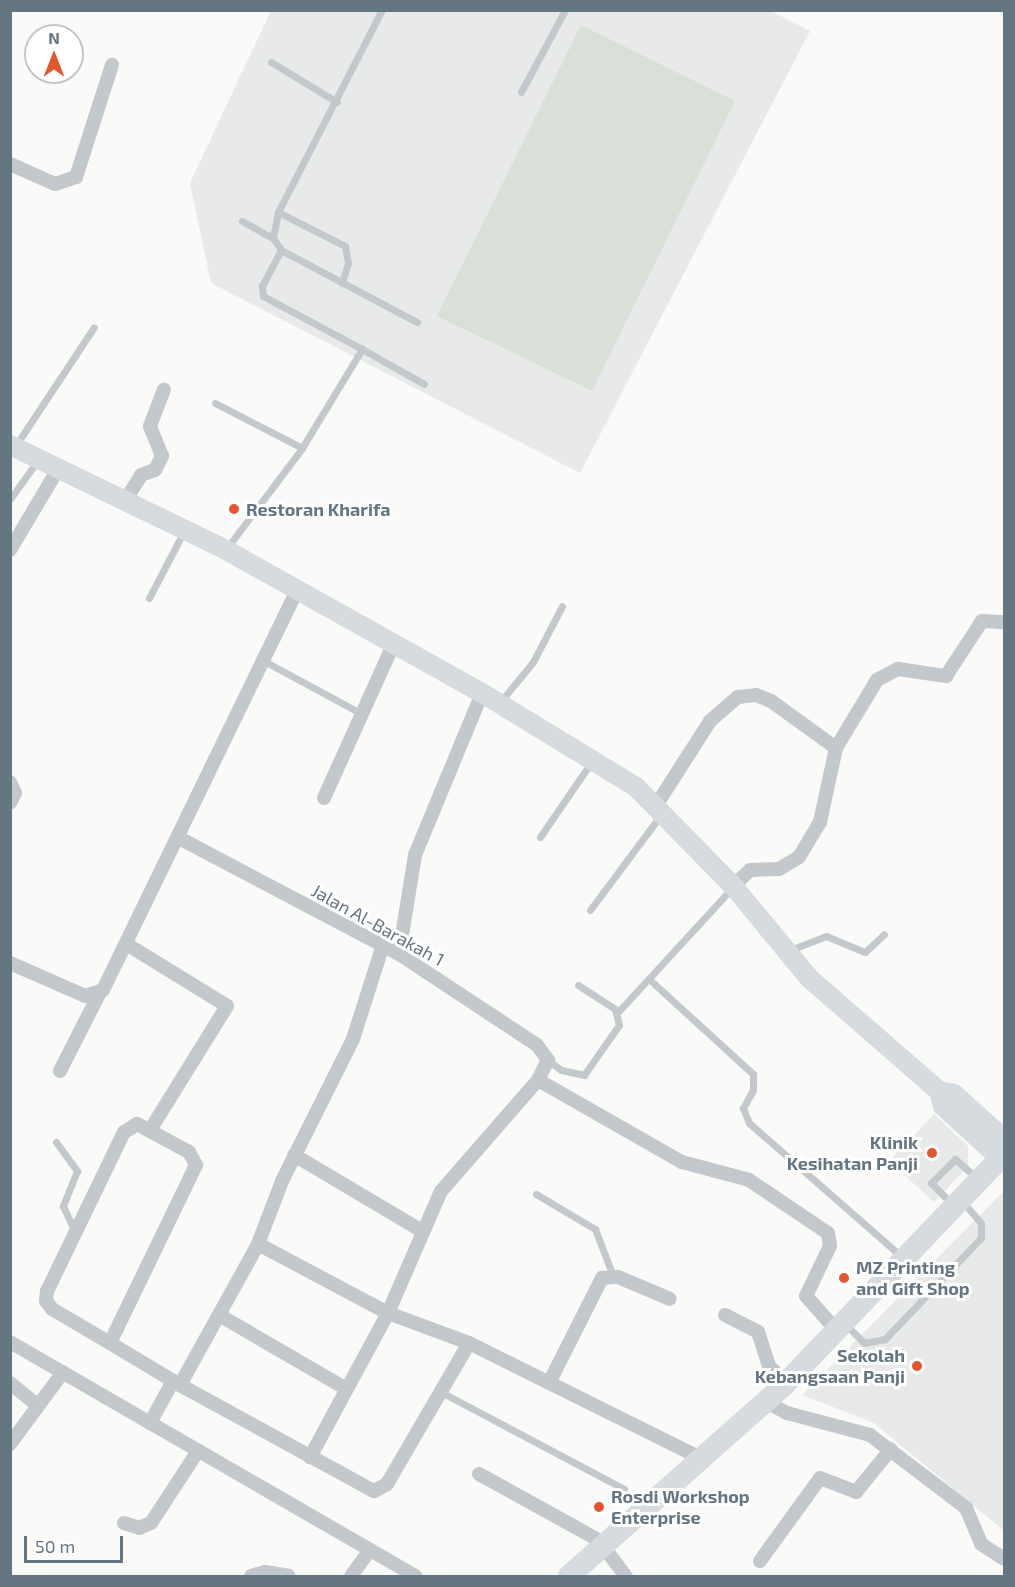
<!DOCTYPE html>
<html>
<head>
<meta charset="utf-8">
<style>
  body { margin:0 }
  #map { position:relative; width:1015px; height:1587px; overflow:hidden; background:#fafaf8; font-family:"Exo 2",sans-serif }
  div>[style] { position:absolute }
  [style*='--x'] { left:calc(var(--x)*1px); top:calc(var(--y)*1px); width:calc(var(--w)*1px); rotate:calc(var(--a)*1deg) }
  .built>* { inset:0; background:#e8e9e9 }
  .green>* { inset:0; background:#dadfd7 }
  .lane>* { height:7px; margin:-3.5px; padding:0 3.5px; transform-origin:3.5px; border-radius:3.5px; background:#c3c8cc }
  .street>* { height:14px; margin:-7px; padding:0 7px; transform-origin:7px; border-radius:7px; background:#c3c8cc }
  .secondary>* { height:20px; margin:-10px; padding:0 10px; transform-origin:10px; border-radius:10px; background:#d6dbdf }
  .primary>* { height:22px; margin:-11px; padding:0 11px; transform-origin:11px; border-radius:11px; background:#d6dbdf }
  .dots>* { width:16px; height:16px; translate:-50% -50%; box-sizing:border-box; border:3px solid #fff; border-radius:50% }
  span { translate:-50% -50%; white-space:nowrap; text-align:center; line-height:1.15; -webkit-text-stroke:6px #fff; paint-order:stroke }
  .poi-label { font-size:18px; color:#657683; font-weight:700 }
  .left { translate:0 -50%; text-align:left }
  .right { translate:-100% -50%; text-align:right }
  .street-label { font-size:18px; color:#657683 }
  .frame { position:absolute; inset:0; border:12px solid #657683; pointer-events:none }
  .north { position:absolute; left:24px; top:24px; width:60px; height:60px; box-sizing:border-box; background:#fff; border:2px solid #c1c8cd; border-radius:50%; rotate:0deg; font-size:16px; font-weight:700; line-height:24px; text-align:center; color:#657683 }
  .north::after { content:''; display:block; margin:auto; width:21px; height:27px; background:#e4572e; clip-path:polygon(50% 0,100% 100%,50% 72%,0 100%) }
  .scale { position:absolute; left:24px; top:1536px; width:99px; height:27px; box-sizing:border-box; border:3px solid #657683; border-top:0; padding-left:8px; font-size:18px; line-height:21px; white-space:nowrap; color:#657683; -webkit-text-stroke:4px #fff; paint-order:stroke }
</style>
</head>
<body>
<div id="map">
  <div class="built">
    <i style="clip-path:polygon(769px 10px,810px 31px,580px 473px,211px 283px,190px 183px,271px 11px)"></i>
    <i style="clip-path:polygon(934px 1114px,968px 1146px,968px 1167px,934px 1202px,889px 1161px)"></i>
    <i style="clip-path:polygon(1004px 1191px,1004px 1531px,874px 1423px,802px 1395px)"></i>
  </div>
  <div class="green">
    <i style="clip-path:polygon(581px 25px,735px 101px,592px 391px,437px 316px)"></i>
  </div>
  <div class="lane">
    <i style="--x:271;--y:62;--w:77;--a:31.2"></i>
    <i style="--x:521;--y:92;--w:93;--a:-61.8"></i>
    <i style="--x:278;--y:212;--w:75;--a:26.9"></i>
    <i style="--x:345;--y:246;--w:17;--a:80"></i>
    <i style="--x:348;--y:263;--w:21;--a:107"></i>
    <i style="--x:242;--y:221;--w:35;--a:29"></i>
    <i style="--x:273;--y:238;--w:14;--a:56"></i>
    <i style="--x:273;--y:238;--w:26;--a:-79"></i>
    <i style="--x:278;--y:212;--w:227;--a:-62.8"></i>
    <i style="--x:362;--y:349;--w:71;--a:29.4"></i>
    <i style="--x:215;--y:403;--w:98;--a:27.3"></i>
    <i style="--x:16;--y:445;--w:141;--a:-56.5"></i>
    <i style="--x:10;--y:499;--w:48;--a:-54.3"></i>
    <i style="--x:227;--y:548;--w:125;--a:-53.1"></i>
    <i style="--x:302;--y:448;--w:116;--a:-58.8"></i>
    <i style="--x:362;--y:349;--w:112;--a:-151.8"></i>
    <i style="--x:263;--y:296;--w:10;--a:-96"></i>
    <i style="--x:262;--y:286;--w:41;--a:-62.2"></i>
    <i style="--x:281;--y:250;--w:154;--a:27.9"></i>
    <i style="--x:149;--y:598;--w:76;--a:-62.4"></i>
    <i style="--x:264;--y:661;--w:111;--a:28.4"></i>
    <i style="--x:501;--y:701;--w:50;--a:-50.6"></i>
    <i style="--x:533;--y:662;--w:63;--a:-62.6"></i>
    <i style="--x:540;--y:837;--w:92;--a:-55.6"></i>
    <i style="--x:590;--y:910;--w:117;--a:-53.3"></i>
    <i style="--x:790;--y:950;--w:39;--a:-21"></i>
    <i style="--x:826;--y:936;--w:42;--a:22.3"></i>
    <i style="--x:865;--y:952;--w:26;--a:-43"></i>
    <i style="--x:649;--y:979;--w:141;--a:42.4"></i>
    <i style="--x:753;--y:1074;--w:16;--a:90"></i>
    <i style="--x:753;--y:1090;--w:21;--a:119"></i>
    <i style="--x:743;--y:1108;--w:16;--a:68"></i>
    <i style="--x:749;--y:1123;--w:202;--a:41.2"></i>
    <i style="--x:618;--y:1012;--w:168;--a:-47.4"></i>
    <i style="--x:548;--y:1060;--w:16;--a:38"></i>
    <i style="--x:561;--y:1070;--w:24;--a:12"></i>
    <i style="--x:584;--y:1075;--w:61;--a:-55"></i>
    <i style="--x:619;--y:1025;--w:16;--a:-104"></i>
    <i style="--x:615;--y:1009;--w:44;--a:-147"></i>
    <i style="--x:56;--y:1142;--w:36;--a:54"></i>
    <i style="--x:77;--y:1171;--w:38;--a:112"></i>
    <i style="--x:63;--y:1206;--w:29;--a:65"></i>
    <i style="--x:536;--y:1194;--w:69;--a:30.7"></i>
    <i style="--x:595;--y:1229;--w:50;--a:69"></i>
    <i style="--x:953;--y:1205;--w:31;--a:-135"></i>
    <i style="--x:931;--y:1183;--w:34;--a:-45"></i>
    <i style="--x:955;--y:1159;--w:29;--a:41"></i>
    <i style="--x:845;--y:1324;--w:27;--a:45"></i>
    <i style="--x:864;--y:1343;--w:21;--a:-11"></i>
    <i style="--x:885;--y:1339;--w:139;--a:-46.5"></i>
    <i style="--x:981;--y:1238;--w:15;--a:-90"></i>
    <i style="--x:981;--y:1223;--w:28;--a:-131"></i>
    <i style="--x:441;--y:1392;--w:207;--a:27.9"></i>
  </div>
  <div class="street">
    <i style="--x:10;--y:164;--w:49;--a:24"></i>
    <i style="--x:55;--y:184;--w:22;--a:-18"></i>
    <i style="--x:76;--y:177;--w:118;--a:-72.2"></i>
    <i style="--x:125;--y:501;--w:31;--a:-58"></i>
    <i style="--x:141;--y:475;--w:15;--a:-20"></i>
    <i style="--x:155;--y:470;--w:16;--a:-63"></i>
    <i style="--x:162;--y:456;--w:32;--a:-112"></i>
    <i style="--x:150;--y:426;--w:39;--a:-69"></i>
    <i style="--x:10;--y:550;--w:94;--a:-59.3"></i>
    <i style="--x:10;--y:782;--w:12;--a:66"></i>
    <i style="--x:15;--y:793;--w:11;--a:117"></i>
    <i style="--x:324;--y:798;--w:170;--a:-65.7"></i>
    <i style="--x:657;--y:804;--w:98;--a:-57.4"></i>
    <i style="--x:710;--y:721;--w:37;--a:-41"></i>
    <i style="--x:738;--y:697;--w:18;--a:-6"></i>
    <i style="--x:756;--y:695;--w:16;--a:22"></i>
    <i style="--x:771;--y:701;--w:80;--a:35.9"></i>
    <i style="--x:179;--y:838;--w:249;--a:27.8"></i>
    <i style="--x:399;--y:954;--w:165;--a:33.4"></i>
    <i style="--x:537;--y:1045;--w:19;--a:54"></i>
    <i style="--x:548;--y:1060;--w:22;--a:117"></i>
    <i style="--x:538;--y:1080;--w:147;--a:131.1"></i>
    <i style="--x:441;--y:1191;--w:133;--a:113.5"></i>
    <i style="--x:388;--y:1313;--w:164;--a:118.4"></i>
    <i style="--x:733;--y:886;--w:23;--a:-43"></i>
    <i style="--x:750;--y:870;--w:29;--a:-2"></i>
    <i style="--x:779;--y:869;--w:23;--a:-31"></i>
    <i style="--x:799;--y:857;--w:41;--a:-59"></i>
    <i style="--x:820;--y:822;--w:76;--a:-77.8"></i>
    <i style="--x:836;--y:748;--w:79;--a:-58.9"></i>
    <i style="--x:877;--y:680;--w:24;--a:-28"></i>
    <i style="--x:898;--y:669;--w:49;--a:8.3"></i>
    <i style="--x:946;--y:676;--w:66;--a:-56.8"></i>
    <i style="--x:982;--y:621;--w:22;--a:3"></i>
    <i style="--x:128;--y:945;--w:116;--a:31.6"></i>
    <i style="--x:227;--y:1006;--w:146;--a:121.8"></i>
    <i style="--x:399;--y:954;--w:100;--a:-80.8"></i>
    <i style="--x:415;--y:855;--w:175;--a:-67.5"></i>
    <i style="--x:10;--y:963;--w:82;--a:23.7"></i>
    <i style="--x:85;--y:996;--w:19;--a:-18"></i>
    <i style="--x:103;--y:990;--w:444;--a:-64.1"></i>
    <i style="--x:60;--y:1071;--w:86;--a:-63.1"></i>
    <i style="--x:538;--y:1080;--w:166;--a:29.7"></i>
    <i style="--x:682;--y:1162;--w:69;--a:15"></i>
    <i style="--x:749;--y:1180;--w:95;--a:33.9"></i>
    <i style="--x:828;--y:1233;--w:13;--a:81"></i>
    <i style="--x:830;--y:1246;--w:55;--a:115.6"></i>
    <i style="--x:806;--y:1296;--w:47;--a:48.5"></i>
    <i style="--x:294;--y:1155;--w:149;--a:30.7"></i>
    <i style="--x:258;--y:1244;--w:147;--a:28"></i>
    <i style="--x:388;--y:1313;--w:86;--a:20.3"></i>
    <i style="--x:469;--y:1343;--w:259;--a:26.4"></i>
    <i style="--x:219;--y:1315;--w:146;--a:30.1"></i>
    <i style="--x:725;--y:1315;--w:37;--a:27"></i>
    <i style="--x:758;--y:1332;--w:36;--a:72"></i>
    <i style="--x:769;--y:1366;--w:24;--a:45"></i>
    <i style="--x:10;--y:1342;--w:468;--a:30"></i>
    <i style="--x:110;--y:1343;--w:198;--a:-64.2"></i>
    <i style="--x:196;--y:1165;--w:15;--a:-118"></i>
    <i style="--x:189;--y:1152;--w:59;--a:-151.7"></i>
    <i style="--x:137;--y:1124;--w:15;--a:148"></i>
    <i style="--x:124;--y:1132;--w:177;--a:115.8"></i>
    <i style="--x:47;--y:1291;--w:10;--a:96"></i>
    <i style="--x:46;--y:1301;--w:10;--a:53"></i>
    <i style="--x:52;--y:1309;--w:67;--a:30.4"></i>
    <i style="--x:110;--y:1343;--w:82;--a:31"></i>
    <i style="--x:180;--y:1385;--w:221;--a:28.7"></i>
    <i style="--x:374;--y:1491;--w:15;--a:-28"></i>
    <i style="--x:387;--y:1484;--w:163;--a:-59.8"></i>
    <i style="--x:10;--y:1383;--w:36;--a:39"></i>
    <i style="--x:549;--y:1383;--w:118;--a:-63.2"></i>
    <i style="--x:602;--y:1278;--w:16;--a:-4"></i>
    <i style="--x:618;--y:1277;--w:56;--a:22.9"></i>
    <i style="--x:180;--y:1385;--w:161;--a:-61"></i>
    <i style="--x:258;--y:1244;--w:67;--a:-69.1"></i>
    <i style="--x:282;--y:1181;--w:159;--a:-63.4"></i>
    <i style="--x:353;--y:1039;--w:99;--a:-72.3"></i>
    <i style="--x:765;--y:1401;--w:25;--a:29"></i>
    <i style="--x:787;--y:1413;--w:86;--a:14.8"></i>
    <i style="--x:870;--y:1435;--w:121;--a:37.2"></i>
    <i style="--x:966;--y:1508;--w:39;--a:67"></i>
    <i style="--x:981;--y:1544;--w:27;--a:33"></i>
    <i style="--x:150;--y:1423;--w:48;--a:-61.3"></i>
    <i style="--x:10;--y:1444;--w:89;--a:-53.6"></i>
    <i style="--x:479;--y:1474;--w:145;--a:28.9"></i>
    <i style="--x:124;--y:1523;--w:16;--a:18"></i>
    <i style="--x:139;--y:1528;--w:13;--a:-23"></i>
    <i style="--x:151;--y:1523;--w:86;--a:-56.9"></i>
    <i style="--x:603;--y:1546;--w:38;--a:53"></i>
    <i style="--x:760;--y:1561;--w:102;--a:-54.1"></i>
    <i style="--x:820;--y:1478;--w:39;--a:21"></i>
    <i style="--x:856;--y:1492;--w:55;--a:-50.9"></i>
    <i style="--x:251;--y:1576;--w:15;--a:-16"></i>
    <i style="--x:265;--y:1572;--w:24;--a:9"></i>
    <i style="--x:351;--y:1576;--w:32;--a:-54"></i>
  </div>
  <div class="secondary">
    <i style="--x:10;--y:445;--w:240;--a:25.9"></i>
    <i style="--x:226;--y:550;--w:293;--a:29.2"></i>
    <i style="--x:482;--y:693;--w:180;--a:31.4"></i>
    <i style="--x:636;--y:787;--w:139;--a:45.6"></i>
    <i style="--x:733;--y:886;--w:119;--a:50.4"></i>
    <i style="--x:809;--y:978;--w:172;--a:41"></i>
    <i style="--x:939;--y:1091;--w:15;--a:11"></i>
    <i style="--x:954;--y:1094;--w:67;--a:42"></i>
    <i style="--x:939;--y:1091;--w:16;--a:75"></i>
    <i style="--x:943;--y:1106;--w:77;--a:42.4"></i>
  </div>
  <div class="primary">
    <i style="--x:569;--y:1576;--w:290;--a:-41.6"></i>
    <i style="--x:786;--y:1383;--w:316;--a:-46.4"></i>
  </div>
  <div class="dots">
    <i style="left:234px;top:509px;background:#e4572e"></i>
    <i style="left:932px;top:1153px;background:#e4572e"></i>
    <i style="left:844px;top:1278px;background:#e4572e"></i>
    <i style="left:917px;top:1366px;background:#e4572e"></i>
    <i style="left:599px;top:1507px;background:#e4572e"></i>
  </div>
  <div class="poi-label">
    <span class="left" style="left:246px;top:509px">Restoran Kharifa</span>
    <span class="right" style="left:918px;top:1153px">Klinik<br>Kesihatan Panji</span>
    <span class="left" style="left:856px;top:1278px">MZ Printing<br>and Gift Shop</span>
    <span class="right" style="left:905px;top:1366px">Sekolah<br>Kebangsaan Panji</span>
    <span class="left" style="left:611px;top:1507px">Rosdi Workshop<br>Enterprise</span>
  </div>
  <div class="street-label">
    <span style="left:378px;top:925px;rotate:29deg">Jalan Al-Barakah 1</span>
  </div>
  <div class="frame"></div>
  <div class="north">N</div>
  <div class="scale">50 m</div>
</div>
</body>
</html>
